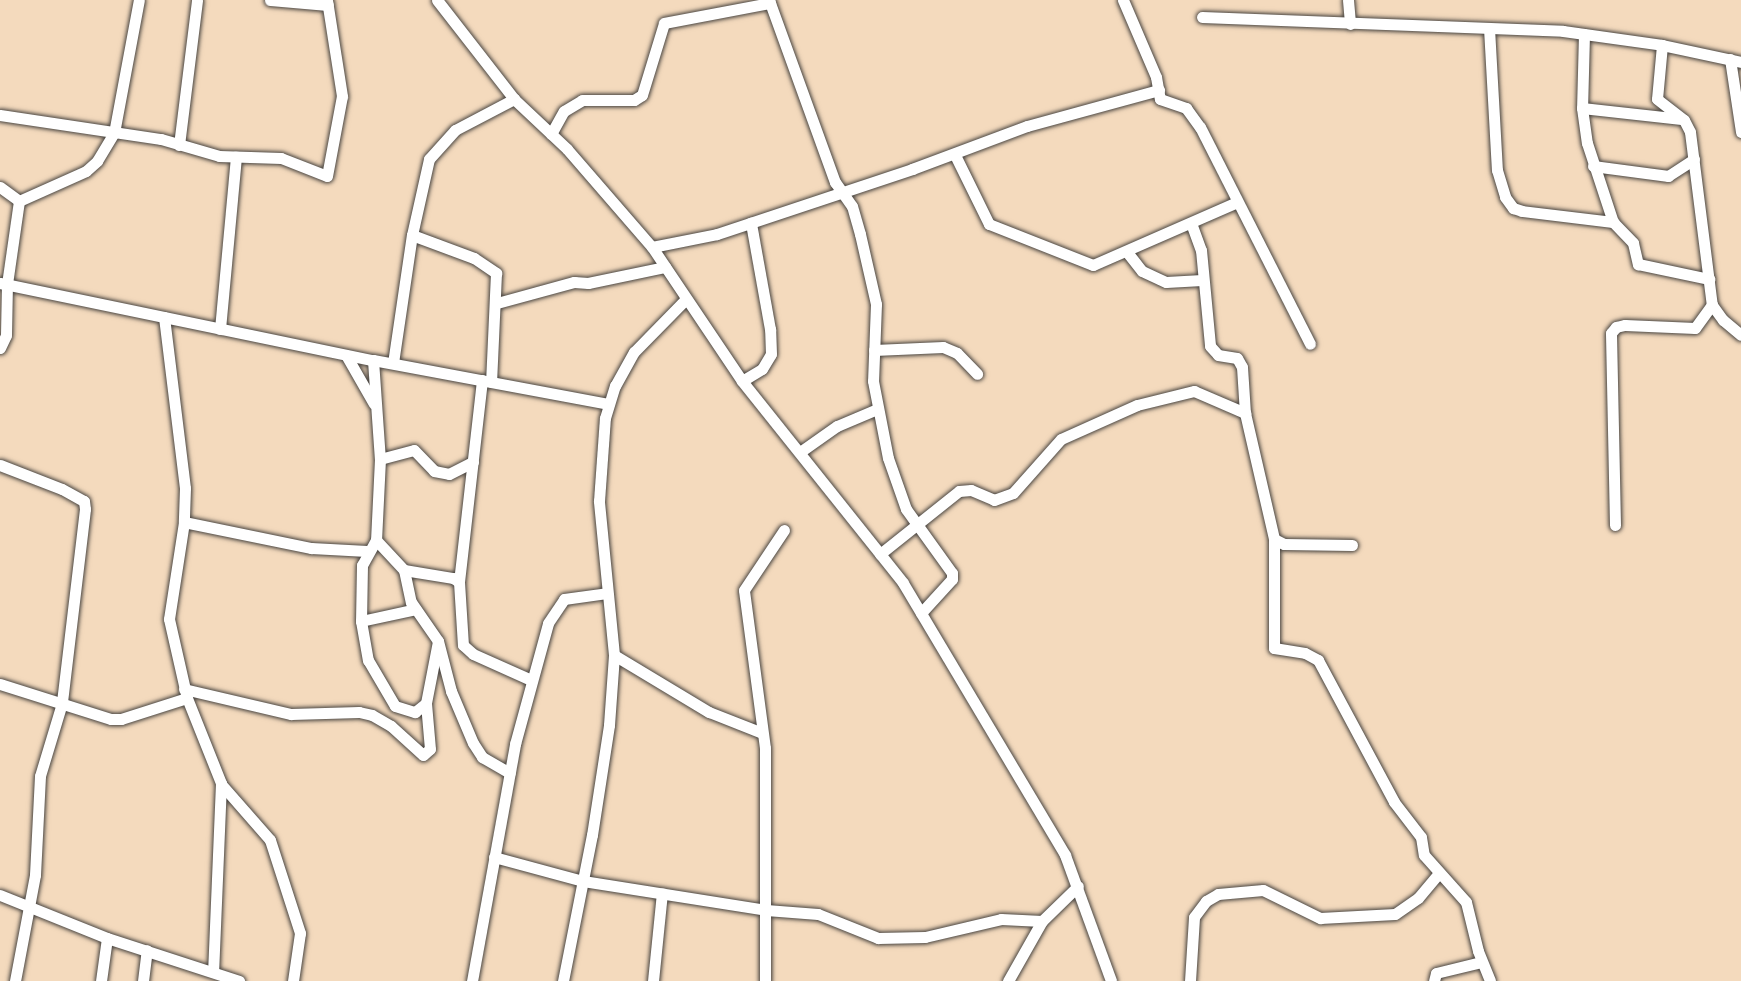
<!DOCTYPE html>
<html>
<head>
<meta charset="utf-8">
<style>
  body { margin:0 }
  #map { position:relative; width:1741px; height:981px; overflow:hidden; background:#f4dabd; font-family:"EB Garamond",serif }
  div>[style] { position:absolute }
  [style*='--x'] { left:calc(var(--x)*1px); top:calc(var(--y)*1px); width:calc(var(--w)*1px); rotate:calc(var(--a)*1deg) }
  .roads { filter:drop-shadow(0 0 2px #494541) drop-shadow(0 0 2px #494541) }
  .minor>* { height:11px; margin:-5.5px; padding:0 5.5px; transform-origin:5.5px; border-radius:5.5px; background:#fff }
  span { translate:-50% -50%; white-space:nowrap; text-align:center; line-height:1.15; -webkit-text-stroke:6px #f6f6f2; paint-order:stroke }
</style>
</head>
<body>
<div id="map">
  <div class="roads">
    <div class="minor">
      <i style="--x:270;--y:0;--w:58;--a:4.9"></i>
      <i style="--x:437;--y:0;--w:125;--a:52.1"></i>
      <i style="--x:514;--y:99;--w:73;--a:43.3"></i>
      <i style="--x:567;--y:149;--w:130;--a:49.1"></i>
      <i style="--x:652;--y:247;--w:161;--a:56.1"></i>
      <i style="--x:742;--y:381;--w:258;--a:51.4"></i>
      <i style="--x:903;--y:583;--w:317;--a:59.2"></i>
      <i style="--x:1065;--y:855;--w:134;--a:69.9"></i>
      <i style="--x:769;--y:0;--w:194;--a:70.1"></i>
      <i style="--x:835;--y:182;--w:29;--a:55"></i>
      <i style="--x:852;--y:206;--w:29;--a:74"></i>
      <i style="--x:860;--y:234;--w:72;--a:77.1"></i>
      <i style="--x:876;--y:304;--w:77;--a:92.2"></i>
      <i style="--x:873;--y:381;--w:78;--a:79"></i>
      <i style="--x:888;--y:458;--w:54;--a:70.6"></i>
      <i style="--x:906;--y:509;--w:79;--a:54.3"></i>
      <i style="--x:952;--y:573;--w:6;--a:90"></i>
      <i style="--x:952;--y:579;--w:46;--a:132.4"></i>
      <i style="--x:1123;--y:0;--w:84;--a:66.8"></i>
      <i style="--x:1156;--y:77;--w:22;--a:80"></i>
      <i style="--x:1160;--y:99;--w:28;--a:19"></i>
      <i style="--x:1186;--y:108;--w:24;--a:54"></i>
      <i style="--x:1200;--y:127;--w:243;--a:63.1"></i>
      <i style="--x:1348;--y:0;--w:24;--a:85"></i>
      <i style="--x:1202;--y:17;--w:361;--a:2.2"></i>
      <i style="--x:1563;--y:31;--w:100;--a:8"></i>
      <i style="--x:1662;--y:45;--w:81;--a:12.1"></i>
      <i style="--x:1489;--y:28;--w:142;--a:86.8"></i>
      <i style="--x:1497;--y:170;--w:28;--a:73"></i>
      <i style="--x:1505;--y:197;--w:14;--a:54"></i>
      <i style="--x:1513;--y:208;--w:9;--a:18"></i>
      <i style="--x:1522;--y:211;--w:92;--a:6.9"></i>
      <i style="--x:1584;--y:34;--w:74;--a:91.5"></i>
      <i style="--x:1582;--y:108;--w:35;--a:82"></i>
      <i style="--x:1587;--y:143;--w:83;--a:71.8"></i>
      <i style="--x:1613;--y:222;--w:29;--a:46"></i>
      <i style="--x:1633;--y:243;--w:22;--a:77"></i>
      <i style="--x:1638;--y:264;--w:73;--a:11.9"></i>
      <i style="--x:1662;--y:45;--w:54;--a:95.3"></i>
      <i style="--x:1657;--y:99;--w:34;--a:38"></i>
      <i style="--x:1684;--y:120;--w:13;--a:63"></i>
      <i style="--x:1690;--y:132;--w:174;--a:82.8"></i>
      <i style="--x:1712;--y:305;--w:19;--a:54"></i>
      <i style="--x:1723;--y:320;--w:23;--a:40"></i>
      <i style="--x:1730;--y:59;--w:74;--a:81.4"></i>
      <i style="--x:1582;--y:108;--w:100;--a:6.3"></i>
      <i style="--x:0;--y:115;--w:163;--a:8.5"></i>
      <i style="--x:161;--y:139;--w:60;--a:16.3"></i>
      <i style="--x:219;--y:156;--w:62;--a:1.8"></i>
      <i style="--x:281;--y:158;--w:49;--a:21.4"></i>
      <i style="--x:327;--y:176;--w:81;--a:-79.4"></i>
      <i style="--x:342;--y:96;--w:97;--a:-98.9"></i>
      <i style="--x:551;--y:134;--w:26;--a:-61"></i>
      <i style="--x:564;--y:111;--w:21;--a:-31"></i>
      <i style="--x:582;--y:100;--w:52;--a:0"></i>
      <i style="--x:634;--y:100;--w:9;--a:-32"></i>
      <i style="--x:642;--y:95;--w:75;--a:-73"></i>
      <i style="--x:664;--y:23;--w:108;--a:-10.7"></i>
      <i style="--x:179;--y:145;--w:146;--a:-82.9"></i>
      <i style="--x:955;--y:155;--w:77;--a:63.8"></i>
      <i style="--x:989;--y:224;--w:112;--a:21.5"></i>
      <i style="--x:1093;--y:265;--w:157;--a:-23.6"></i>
      <i style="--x:1593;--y:166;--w:76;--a:7.6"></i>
      <i style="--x:1668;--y:176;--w:31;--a:-33"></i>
      <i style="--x:0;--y:187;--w:24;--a:36"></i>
      <i style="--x:19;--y:201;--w:73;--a:-24.1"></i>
      <i style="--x:86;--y:171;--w:15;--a:-42"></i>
      <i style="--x:97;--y:161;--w:33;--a:-59"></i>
      <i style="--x:114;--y:133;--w:135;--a:-79.4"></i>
      <i style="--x:1191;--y:223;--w:29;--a:70"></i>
      <i style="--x:1201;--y:250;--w:96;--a:84.6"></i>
      <i style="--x:1210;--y:346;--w:12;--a:48"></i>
      <i style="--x:1218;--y:355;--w:19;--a:9"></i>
      <i style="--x:1237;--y:358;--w:10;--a:61"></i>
      <i style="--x:1242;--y:367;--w:46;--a:86.3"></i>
      <i style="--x:1245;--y:413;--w:129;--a:77"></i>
      <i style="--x:1274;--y:539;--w:11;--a:27"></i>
      <i style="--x:1284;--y:544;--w:68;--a:0.8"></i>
      <i style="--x:412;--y:235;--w:66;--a:20.4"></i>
      <i style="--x:474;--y:258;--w:27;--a:34"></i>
      <i style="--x:496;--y:273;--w:109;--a:92.6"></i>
      <i style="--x:652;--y:247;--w:66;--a:-11.3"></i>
      <i style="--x:717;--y:234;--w:206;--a:-18.4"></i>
      <i style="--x:912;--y:169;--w:123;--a:-20.5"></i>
      <i style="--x:1027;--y:126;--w:137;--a:-15.3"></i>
      <i style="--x:1127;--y:252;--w:24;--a:52"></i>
      <i style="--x:1142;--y:271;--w:26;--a:25"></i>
      <i style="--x:1166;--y:282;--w:36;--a:-3"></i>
      <i style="--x:0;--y:283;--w:381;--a:11.7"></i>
      <i style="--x:373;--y:360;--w:239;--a:10.6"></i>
      <i style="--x:497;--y:303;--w:80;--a:-15.3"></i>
      <i style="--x:574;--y:282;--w:14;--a:4"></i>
      <i style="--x:588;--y:283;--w:79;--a:-11.7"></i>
      <i style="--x:164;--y:317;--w:172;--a:83"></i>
      <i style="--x:185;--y:488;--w:34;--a:92"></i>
      <i style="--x:184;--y:522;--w:98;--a:98.8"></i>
      <i style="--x:169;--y:619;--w:81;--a:77.2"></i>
      <i style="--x:187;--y:698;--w:92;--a:68.2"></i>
      <i style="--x:221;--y:783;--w:188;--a:92.4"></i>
      <i style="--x:220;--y:329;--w:173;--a:-84.7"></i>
      <i style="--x:0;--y:348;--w:14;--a:-65"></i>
      <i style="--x:6;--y:335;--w:51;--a:-88.9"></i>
      <i style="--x:7;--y:284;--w:84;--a:-81.8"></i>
      <i style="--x:874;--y:350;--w:69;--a:-2.5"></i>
      <i style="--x:943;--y:347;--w:15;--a:23"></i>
      <i style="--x:957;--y:353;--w:29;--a:46"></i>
      <i style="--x:346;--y:355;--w:56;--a:60.3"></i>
      <i style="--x:373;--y:360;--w:99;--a:86"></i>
      <i style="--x:380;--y:459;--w:81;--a:92.8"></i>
      <i style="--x:376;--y:540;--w:41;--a:47"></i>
      <i style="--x:404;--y:570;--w:50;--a:9.3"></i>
      <i style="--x:453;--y:578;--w:7;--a:34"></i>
      <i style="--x:393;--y:363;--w:129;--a:-81.6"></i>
      <i style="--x:412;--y:235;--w:78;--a:-77.4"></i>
      <i style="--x:429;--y:159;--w:39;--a:-48"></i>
      <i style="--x:455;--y:130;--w:67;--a:-27.7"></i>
      <i style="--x:482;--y:380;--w:203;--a:96.5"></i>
      <i style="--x:459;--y:582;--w:63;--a:86.4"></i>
      <i style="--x:463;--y:645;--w:13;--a:42"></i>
      <i style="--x:473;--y:654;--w:64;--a:24.1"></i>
      <i style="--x:742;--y:381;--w:23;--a:-31"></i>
      <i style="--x:762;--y:369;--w:17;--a:-59"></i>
      <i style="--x:771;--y:354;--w:25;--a:-92"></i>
      <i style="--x:770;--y:329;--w:108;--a:-100.2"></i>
      <i style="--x:800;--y:452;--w:45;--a:-35.1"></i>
      <i style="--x:837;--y:426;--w:43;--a:-23"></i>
      <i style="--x:380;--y:459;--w:35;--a:-15"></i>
      <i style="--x:414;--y:450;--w:29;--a:46"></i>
      <i style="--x:434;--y:471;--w:15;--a:11"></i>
      <i style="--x:449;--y:474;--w:27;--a:-27"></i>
      <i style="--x:0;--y:465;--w:66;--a:21.2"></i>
      <i style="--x:62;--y:489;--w:25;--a:29"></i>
      <i style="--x:84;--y:501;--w:8;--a:83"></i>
      <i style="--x:85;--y:509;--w:195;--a:96.8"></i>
      <i style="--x:62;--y:703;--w:76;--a:106.8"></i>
      <i style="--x:40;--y:776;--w:99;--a:92.9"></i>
      <i style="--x:35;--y:875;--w:108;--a:100.7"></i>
      <i style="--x:184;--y:522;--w:130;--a:11.6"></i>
      <i style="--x:311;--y:548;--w:56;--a:3.1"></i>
      <i style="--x:1615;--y:525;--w:192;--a:-91.2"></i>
      <i style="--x:1611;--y:333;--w:8;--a:-50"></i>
      <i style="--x:1616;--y:327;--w:9;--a:-13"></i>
      <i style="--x:1625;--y:325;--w:70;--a:2.5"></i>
      <i style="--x:1695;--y:328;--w:29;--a:-54"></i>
      <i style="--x:1274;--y:539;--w:109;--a:90"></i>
      <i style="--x:1274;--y:648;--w:31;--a:9"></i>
      <i style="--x:1305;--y:653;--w:15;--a:28"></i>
      <i style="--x:1318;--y:660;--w:161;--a:61.8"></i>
      <i style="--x:1394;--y:802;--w:44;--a:52.4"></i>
      <i style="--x:1421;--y:837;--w:18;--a:81"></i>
      <i style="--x:1424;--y:855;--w:63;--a:48.2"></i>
      <i style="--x:1466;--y:902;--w:50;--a:76.2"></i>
      <i style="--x:1478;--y:951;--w:32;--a:68"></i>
      <i style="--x:376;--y:540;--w:29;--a:119"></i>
      <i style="--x:362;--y:565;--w:56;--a:91"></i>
      <i style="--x:361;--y:621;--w:40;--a:80"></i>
      <i style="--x:368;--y:660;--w:53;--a:59.6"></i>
      <i style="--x:395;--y:706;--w:21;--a:17"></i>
      <i style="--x:415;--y:712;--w:14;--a:-39"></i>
      <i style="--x:426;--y:703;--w:63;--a:-79"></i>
      <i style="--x:880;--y:554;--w:101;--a:-38.6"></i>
      <i style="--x:959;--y:491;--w:12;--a:-5"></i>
      <i style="--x:971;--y:490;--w:25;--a:23"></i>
      <i style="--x:994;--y:500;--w:20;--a:-20"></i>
      <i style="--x:1013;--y:493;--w:72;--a:-48.4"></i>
      <i style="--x:1061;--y:439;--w:83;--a:-24.1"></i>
      <i style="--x:1137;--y:405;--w:59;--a:-13.8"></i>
      <i style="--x:1194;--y:391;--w:56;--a:23.3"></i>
      <i style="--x:404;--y:570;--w:33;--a:78"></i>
      <i style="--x:411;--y:602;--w:47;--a:55.3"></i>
      <i style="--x:438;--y:641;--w:52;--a:75.4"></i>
      <i style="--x:451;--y:691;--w:56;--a:67.1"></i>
      <i style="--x:473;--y:743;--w:17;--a:57"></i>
      <i style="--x:482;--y:757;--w:32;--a:30"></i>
      <i style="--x:361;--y:621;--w:56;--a:-12.3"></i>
      <i style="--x:614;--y:655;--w:111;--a:31"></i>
      <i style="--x:709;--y:712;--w:57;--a:21.6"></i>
      <i style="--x:0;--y:684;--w:116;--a:17.5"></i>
      <i style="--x:111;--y:719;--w:10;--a:0"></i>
      <i style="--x:121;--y:719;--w:69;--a:-17.7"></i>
      <i style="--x:184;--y:689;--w:110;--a:13.2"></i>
      <i style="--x:291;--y:714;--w:68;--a:-1.7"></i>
      <i style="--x:359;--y:712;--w:13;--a:13"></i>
      <i style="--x:372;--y:715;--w:22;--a:30"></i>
      <i style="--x:391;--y:726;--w:43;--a:42.2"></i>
      <i style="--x:423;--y:755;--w:9;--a:-41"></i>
      <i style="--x:430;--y:749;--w:46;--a:-95"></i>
      <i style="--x:221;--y:784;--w:74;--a:48.8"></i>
      <i style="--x:270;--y:840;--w:98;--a:72.1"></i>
      <i style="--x:300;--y:933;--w:49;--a:98.3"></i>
      <i style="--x:494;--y:857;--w:92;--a:15.1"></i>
      <i style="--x:583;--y:881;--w:185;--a:9"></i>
      <i style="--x:766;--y:910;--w:52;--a:4.4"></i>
      <i style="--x:818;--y:914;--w:65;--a:21.8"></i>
      <i style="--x:878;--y:938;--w:47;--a:-1.2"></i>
      <i style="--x:925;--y:937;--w:78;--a:-13.3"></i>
      <i style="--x:1001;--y:919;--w:41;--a:2.8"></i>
      <i style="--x:0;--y:895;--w:115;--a:21.9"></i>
      <i style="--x:107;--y:938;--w:139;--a:18"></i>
      <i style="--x:101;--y:981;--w:43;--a:-82.1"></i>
      <i style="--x:143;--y:981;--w:31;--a:-83"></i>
      <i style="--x:472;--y:981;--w:241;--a:-79.7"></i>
      <i style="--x:515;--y:744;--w:125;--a:-74.7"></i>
      <i style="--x:548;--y:623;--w:29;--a:-56"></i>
      <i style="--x:564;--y:599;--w:43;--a:-7.9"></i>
      <i style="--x:563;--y:981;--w:149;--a:-78.8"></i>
      <i style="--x:592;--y:835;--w:111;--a:-81.2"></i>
      <i style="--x:609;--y:725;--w:70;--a:-85.9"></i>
      <i style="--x:614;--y:655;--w:155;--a:-95.6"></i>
      <i style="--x:599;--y:501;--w:83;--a:-85.9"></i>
      <i style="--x:605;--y:418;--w:34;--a:-73"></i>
      <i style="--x:615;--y:386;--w:39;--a:-61"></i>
      <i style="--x:634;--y:352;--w:73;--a:-45.6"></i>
      <i style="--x:653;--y:981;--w:88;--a:-84.2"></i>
      <i style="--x:765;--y:981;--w:233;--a:-90"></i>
      <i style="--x:765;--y:748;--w:159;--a:-97.6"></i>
      <i style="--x:744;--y:590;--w:72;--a:-56.3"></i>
      <i style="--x:1008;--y:981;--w:69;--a:-60.5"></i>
      <i style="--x:1042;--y:921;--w:50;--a:-44.2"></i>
      <i style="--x:1190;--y:981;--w:64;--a:-86.4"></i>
      <i style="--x:1194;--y:917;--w:20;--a:-53"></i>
      <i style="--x:1206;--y:901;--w:14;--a:-30"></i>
      <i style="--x:1218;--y:894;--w:45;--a:-5.1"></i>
      <i style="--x:1263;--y:890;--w:64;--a:26.2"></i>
      <i style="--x:1320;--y:918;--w:75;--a:-3.1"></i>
      <i style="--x:1395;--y:914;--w:28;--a:-35"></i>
      <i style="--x:1418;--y:898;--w:33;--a:-50"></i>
      <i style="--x:1434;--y:981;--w:8;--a:-76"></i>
      <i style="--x:1436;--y:973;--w:46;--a:-13.7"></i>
    </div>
  </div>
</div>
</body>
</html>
